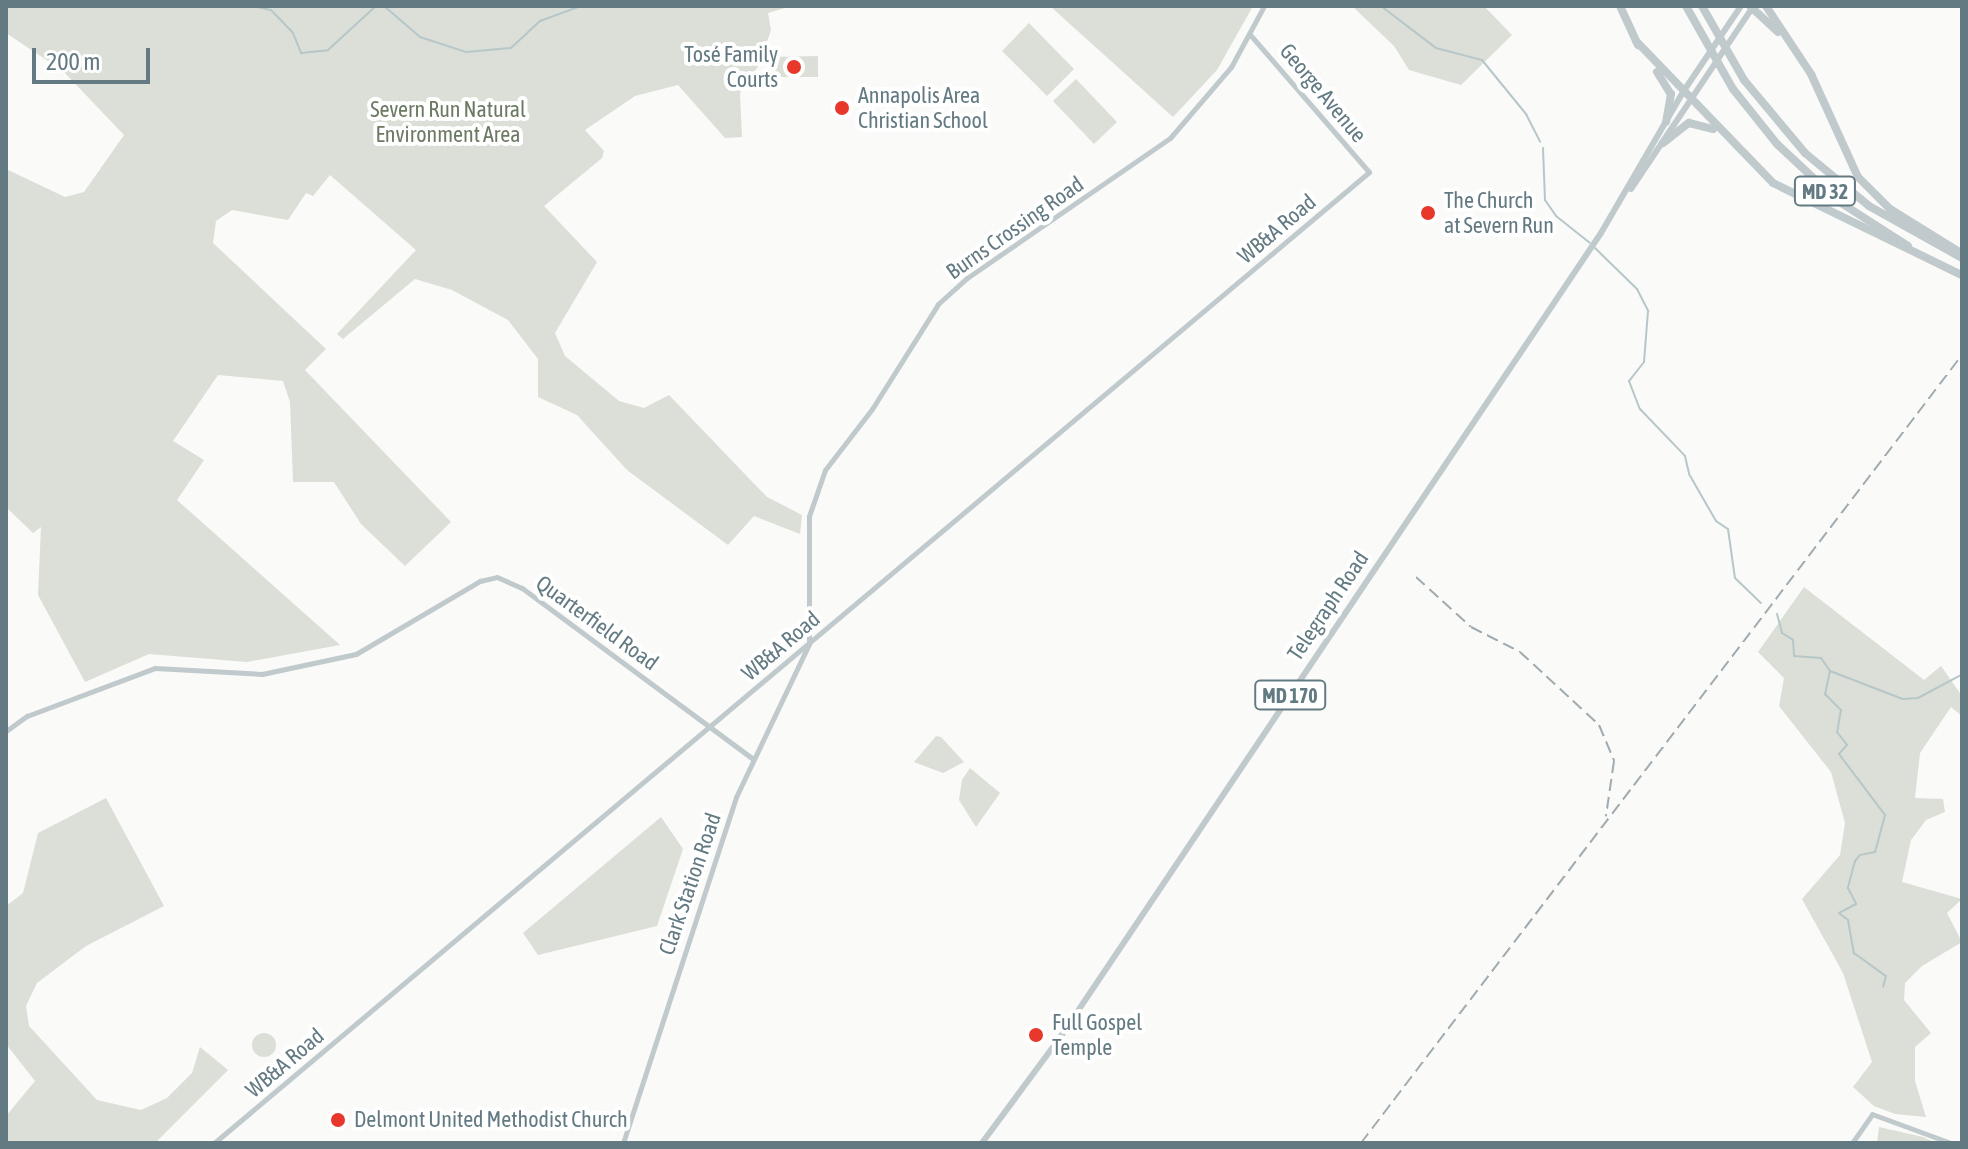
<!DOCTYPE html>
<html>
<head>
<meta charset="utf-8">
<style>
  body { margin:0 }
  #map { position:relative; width:1968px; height:1149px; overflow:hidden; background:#fafaf8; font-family:"Asap Condensed",sans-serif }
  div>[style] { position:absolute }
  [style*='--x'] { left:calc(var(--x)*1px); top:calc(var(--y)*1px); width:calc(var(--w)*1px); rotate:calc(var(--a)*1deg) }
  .green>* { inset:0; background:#dbdfd7 }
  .round { border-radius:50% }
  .stream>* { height:2px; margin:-1px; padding:0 1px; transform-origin:1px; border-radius:1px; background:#b7c7c9 }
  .secondary>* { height:5px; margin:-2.5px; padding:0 2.5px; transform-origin:2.5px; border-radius:2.5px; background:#c0c9cc }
  .primary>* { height:6px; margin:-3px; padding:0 3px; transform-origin:3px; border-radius:3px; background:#c0c9cc }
  .highway>* { height:8px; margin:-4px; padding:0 4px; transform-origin:4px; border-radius:4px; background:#c0c9cc }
  .rail>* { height:2px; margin-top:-1px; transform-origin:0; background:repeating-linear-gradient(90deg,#a0abaf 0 12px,transparent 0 18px) }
  .dots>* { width:22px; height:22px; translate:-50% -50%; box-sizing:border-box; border:4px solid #fff; border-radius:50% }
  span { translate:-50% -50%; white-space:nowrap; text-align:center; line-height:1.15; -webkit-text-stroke:8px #fff; paint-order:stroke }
  .shield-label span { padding:2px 6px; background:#fff; border:2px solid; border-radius:6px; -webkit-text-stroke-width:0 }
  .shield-label { font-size:20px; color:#647a83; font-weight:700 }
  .poi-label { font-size:22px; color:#647a83 }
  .right { translate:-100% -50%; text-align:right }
  .left { translate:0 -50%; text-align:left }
  .street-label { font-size:22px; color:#647a83 }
  .park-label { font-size:22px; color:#6c7a64 }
  .frame { position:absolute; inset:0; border:8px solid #647a83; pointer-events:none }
  .scale { position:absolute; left:32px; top:48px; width:118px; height:36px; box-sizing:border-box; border:4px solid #647a83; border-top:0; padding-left:10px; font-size:24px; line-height:28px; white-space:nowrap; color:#647a83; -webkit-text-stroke:6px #fff; paint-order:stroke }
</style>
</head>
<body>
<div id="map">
  <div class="green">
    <i style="clip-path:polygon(6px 6px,792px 6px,768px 13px,771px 30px,759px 65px,740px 93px,742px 137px,725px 138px,678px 85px,635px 96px,585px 130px,604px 151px,602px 158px,544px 206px,597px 262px,555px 333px,565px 356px,619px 401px,644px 408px,669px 395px,767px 497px,802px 515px,800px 534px,754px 516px,728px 545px,627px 470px,577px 415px,538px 397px,538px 359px,508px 320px,452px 290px,415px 279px,343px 339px,337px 334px,416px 250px,330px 175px,313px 196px,306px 193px,288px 220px,232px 210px,216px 221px,213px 243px,326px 349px,305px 370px,451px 522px,405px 566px,361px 524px,334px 482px,293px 482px,290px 402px,283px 381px,218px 375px,173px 441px,204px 460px,177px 500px,340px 645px,247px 662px,149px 654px,85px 682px,38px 595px,41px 527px,33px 533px,6px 507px,6px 169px,65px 197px,84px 192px,124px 135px,63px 71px,6px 33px)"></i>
    <i style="clip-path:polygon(1050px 6px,1253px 6px,1217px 70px,1173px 117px)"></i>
    <i style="clip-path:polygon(1352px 6px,1484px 6px,1512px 35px,1461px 85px,1409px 70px,1394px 46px)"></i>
    <i style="clip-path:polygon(1029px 23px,1074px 69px,1047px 96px,1002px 51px)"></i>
    <i style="clip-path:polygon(818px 56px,818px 77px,770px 77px,770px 57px)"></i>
    <i style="clip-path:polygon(1076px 79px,1117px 122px,1094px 144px,1053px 101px)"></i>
    <i style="clip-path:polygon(1804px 587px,1924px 680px,1941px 666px,1962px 696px,1962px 716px,1951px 707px,1920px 753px,1915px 798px,1943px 799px,1945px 812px,1926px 820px,1911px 840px,1902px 882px,1962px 899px,1947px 913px,1962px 942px,1922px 966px,1905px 983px,1904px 1000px,1931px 1033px,1915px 1047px,1915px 1081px,1926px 1117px,1895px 1114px,1874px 1106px,1853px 1087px,1872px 1062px,1843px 973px,1802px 899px,1840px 855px,1845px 823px,1831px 772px,1779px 706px,1784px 678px,1758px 652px)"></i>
    <i style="clip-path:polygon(936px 736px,941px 737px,964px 762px,943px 773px,914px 762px)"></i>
    <i style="clip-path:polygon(970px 768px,1000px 793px,976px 827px,959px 800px,962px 780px)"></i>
    <i style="clip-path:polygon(106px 798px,164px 906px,86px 946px,37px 983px,26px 1006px,29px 1026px,97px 1100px,141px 1110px,167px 1098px,192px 1073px,200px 1047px,228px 1070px,155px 1143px,6px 1143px,6px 1116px,35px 1081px,6px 1044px,6px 906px,23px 893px,38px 833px)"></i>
    <i style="clip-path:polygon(661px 817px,683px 849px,657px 926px,538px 955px,523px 933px)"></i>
    <i class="round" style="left:252px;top:1033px;width:24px;height:24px"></i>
    <i style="clip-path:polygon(1879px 1127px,1923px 1137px,1936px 1143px,1877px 1143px)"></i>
  </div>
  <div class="stream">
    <i style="--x:163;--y:6;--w:25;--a:0"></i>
    <i style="--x:253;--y:6;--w:18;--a:13"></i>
    <i style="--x:271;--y:10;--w:32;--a:46"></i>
    <i style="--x:293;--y:33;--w:22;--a:68"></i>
    <i style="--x:301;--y:53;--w:27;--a:-6"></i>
    <i style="--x:328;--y:50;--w:65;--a:-42.5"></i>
    <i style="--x:384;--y:6;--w:48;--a:40.7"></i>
    <i style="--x:420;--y:37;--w:48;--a:18.1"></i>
    <i style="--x:466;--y:52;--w:45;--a:-5.1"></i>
    <i style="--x:511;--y:48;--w:40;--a:-43"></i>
    <i style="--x:540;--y:21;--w:44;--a:-20.1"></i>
    <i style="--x:1381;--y:6;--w:69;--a:37.4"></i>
    <i style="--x:1436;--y:48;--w:48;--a:14.6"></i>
    <i style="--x:1482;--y:60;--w:70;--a:50.8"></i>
    <i style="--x:1526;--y:114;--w:31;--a:63"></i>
    <i style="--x:1543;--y:148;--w:52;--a:87.8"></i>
    <i style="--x:1545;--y:200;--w:19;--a:55"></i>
    <i style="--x:1556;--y:216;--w:43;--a:38.5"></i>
    <i style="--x:1595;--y:248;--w:59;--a:44.3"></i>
    <i style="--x:1637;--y:289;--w:25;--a:63"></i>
    <i style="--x:1648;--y:311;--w:51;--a:94.5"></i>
    <i style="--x:1644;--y:362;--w:24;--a:128"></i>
    <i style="--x:1629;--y:381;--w:30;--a:69"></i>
    <i style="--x:1640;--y:409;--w:65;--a:46.2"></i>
    <i style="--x:1685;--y:456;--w:18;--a:77"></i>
    <i style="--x:1689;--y:474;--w:54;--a:60.1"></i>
    <i style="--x:1716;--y:521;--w:14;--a:34"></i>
    <i style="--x:1728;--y:529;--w:49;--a:81.9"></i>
    <i style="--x:1735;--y:578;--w:36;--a:44"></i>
    <i style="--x:1777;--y:614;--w:20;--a:75"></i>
    <i style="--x:1782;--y:633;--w:13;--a:32"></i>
    <i style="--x:1793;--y:640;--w:16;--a:86"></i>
    <i style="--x:1794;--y:656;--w:27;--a:4"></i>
    <i style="--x:1821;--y:658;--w:16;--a:55"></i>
    <i style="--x:1830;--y:671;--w:78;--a:21"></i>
    <i style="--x:1903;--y:699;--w:15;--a:-4"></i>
    <i style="--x:1918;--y:698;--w:49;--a:-28.1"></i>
    <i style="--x:1830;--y:671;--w:24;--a:102"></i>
    <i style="--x:1825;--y:694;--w:23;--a:45"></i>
    <i style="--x:1841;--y:710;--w:22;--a:100"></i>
    <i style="--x:1837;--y:732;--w:16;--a:52"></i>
    <i style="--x:1847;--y:745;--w:12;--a:132"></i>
    <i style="--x:1839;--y:754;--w:76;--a:53"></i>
    <i style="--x:1885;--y:815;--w:38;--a:105"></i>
    <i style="--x:1875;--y:852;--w:15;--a:169"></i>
    <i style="--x:1860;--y:855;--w:8;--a:130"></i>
    <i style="--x:1855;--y:861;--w:28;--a:105"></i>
    <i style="--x:1848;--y:888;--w:18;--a:63"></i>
    <i style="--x:1856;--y:904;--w:19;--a:152"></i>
    <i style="--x:1839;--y:913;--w:11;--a:38"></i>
    <i style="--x:1848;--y:920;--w:34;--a:80"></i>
    <i style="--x:1854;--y:953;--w:39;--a:36"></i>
    <i style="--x:1886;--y:976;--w:11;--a:105"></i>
  </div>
  <div class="secondary">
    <i style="--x:6;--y:731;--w:26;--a:-36"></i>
    <i style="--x:27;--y:716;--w:137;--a:-20.6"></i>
    <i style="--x:155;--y:668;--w:107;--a:3.2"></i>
    <i style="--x:262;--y:674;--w:96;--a:-12"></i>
    <i style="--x:356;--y:654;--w:144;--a:-30.5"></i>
    <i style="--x:480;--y:581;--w:17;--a:-13"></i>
    <i style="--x:497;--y:577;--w:27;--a:24"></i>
    <i style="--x:522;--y:588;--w:286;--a:36.5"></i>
    <i style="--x:214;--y:1143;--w:1509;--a:-40.05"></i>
    <i style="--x:1369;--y:172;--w:180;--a:-130.9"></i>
    <i style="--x:623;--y:1143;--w:364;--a:-71.9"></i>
    <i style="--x:736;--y:797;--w:170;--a:-64.5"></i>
    <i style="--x:809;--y:644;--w:128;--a:-90"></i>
    <i style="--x:809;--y:516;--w:49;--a:-70.8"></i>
    <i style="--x:825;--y:470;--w:77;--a:-52.4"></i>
    <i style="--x:872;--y:409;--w:124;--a:-57.8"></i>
    <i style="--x:938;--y:304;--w:39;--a:-42"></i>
    <i style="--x:967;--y:278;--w:247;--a:-34.6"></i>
    <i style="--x:1170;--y:138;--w:94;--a:-49.3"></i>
    <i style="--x:1231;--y:67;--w:69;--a:-61.6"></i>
    <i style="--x:1852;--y:1143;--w:35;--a:-55"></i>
    <i style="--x:1872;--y:1114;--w:84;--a:20.2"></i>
  </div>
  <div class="primary">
    <i style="--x:1631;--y:189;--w:218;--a:-56.2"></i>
    <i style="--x:982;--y:1143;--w:129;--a:-53.5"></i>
    <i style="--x:1059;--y:1039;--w:971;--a:-56.08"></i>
    <i style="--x:1601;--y:233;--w:163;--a:-59.8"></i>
    <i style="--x:1683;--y:92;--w:104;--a:-56"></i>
  </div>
  <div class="highway">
    <i style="--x:1620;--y:6;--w:43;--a:65.2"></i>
    <i style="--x:1686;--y:6;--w:95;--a:60.5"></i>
    <i style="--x:1733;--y:89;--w:70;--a:51.3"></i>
    <i style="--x:1777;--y:144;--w:83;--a:43.1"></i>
    <i style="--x:1838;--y:201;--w:83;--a:32.7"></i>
    <i style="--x:1702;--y:6;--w:85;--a:60.4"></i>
    <i style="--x:1744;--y:80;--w:95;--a:50.1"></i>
    <i style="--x:1805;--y:153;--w:83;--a:39.6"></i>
    <i style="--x:1869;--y:206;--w:107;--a:29.2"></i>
    <i style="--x:1750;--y:6;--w:38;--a:43"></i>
    <i style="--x:1766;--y:6;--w:82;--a:56.5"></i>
    <i style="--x:1811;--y:74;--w:113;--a:65.5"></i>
    <i style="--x:1858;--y:177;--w:45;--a:45"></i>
    <i style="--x:1890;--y:209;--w:80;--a:31.7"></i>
    <i style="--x:1636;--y:41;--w:197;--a:46"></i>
    <i style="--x:1773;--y:183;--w:210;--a:26"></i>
    <i style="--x:1657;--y:72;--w:26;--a:58"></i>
    <i style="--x:1671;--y:94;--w:28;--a:100"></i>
    <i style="--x:1663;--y:143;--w:33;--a:-38"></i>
    <i style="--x:1689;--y:123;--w:25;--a:14"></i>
  </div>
  <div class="rail">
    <i style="--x:1416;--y:577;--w:74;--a:42.3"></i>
    <i style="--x:1471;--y:627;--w:55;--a:27"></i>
    <i style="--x:1520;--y:652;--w:108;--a:42.7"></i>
    <i style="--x:1599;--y:725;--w:39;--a:67"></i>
    <i style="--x:1614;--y:761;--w:56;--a:98.3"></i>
    <i style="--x:1361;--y:1143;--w:991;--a:-52.67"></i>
  </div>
  <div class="dots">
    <i style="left:794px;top:67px;background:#e7382b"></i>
    <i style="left:842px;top:108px;background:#e7382b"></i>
    <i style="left:1428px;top:213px;background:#e7382b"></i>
    <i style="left:1036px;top:1035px;background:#e7382b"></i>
    <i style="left:338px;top:1120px;background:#e7382b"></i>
  </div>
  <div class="shield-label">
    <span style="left:1825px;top:191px">MD 32</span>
    <span style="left:1290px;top:695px">MD 170</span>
  </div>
  <div class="poi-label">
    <span class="right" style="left:778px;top:67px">Tosé Family<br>Courts</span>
    <span class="left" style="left:858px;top:108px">Annapolis Area<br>Christian School</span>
    <span class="left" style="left:1444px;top:213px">The Church<br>at Severn Run</span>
    <span class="left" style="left:1052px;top:1035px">Full Gospel<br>Temple</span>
    <span class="left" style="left:354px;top:1120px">Delmont United Methodist Church</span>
  </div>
  <div class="street-label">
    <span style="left:1323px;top:93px;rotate:50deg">George Avenue</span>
    <span style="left:1015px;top:228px;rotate:-35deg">Burns Crossing Road</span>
    <span style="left:1277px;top:229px;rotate:-40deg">WB&amp;A Road</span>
    <span style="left:1328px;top:606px;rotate:-56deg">Telegraph Road</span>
    <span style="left:597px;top:623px;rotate:36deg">Quarterfield Road</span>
    <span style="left:781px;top:646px;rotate:-40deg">WB&amp;A Road</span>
    <span style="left:690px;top:884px;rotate:-71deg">Clark Station Road</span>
    <span style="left:285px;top:1063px;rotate:-40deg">WB&amp;A Road</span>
  </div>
  <div class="park-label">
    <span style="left:448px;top:122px">Severn Run Natural<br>Environment Area</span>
  </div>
  <div class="frame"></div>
  <div class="scale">200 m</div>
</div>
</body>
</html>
